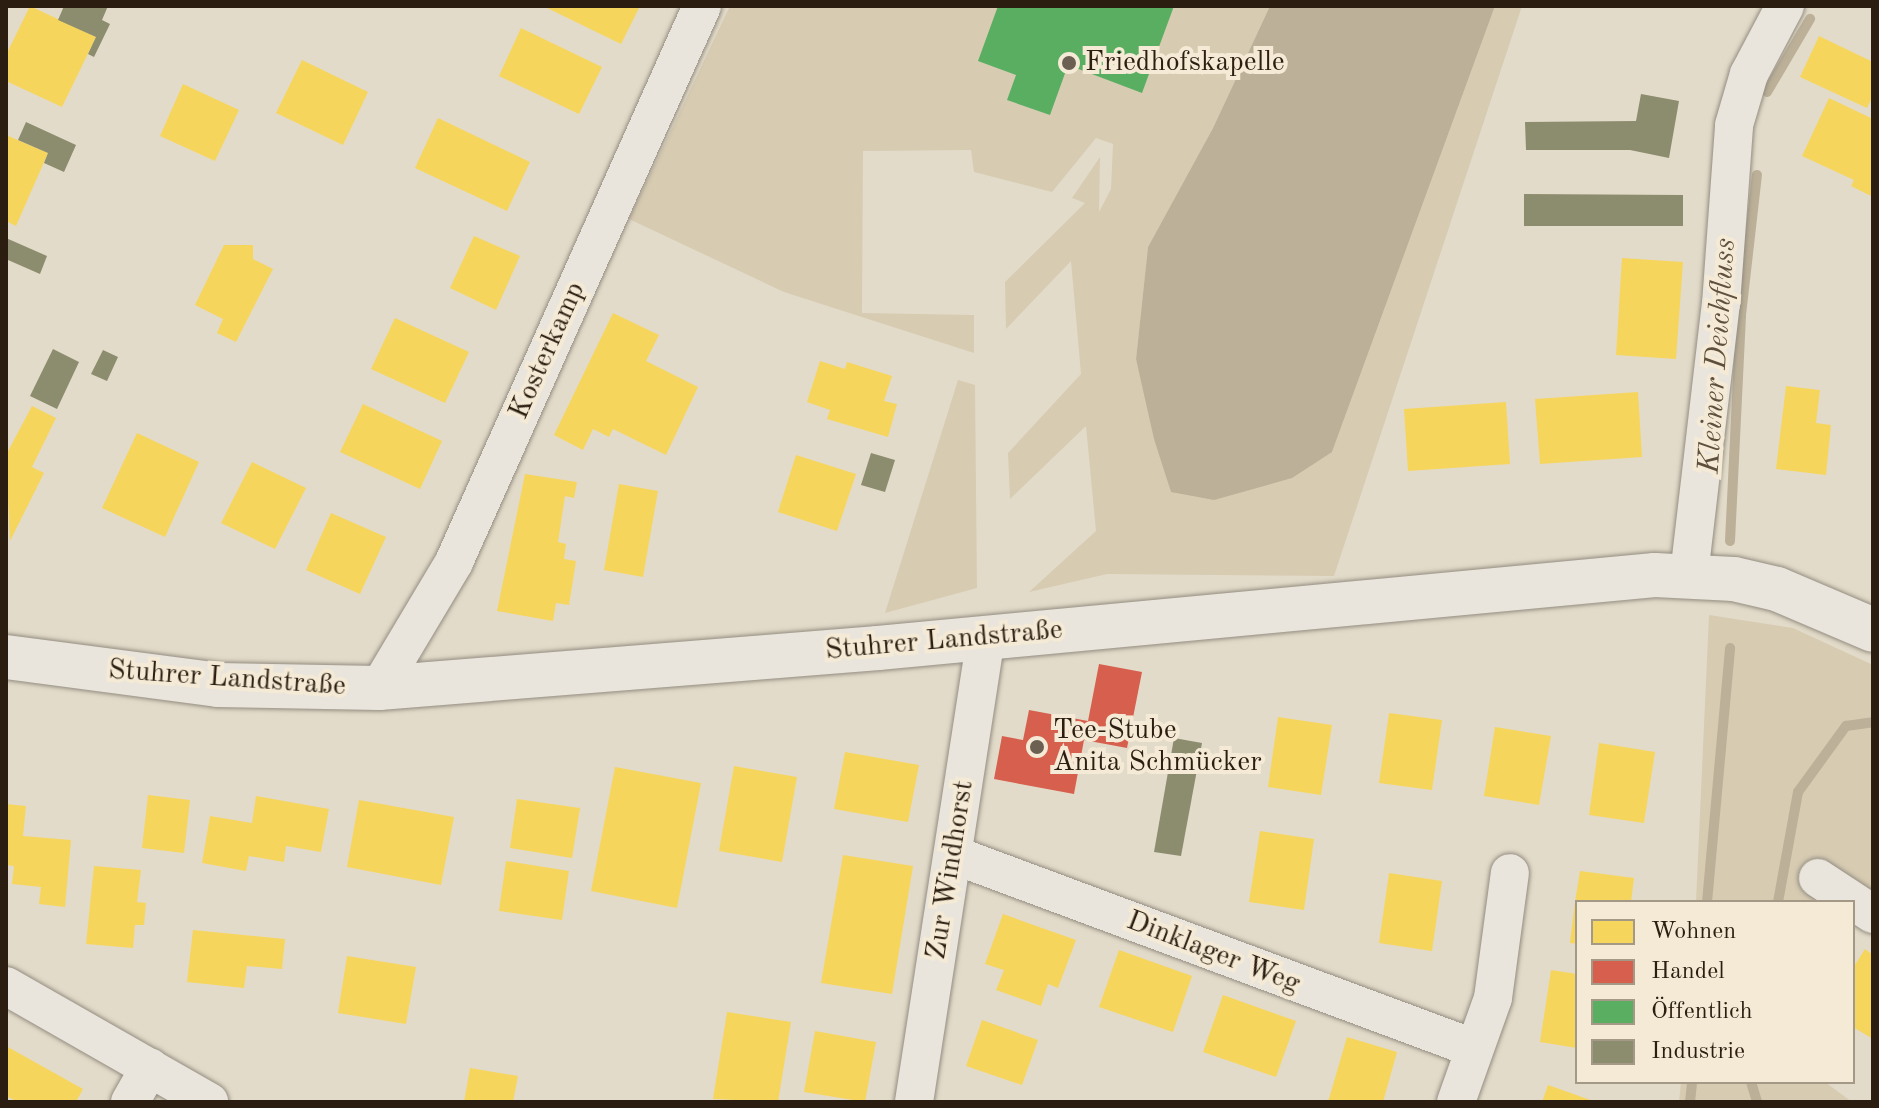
<!DOCTYPE html>
<html>
<head>
<meta charset="utf-8">
<style>
  body { margin:0 }
  #map { position:relative; width:1879px; height:1108px; overflow:hidden; background:#e3dbc9; font-family:"Old Standard TT",serif }
  div>[style] { position:absolute }
  [style*='--x'] { left:calc(var(--x)*1px); top:calc(var(--y)*1px); width:calc(var(--w)*1px); rotate:calc(var(--a)*1deg) }
  .green>* { inset:0; background:#d7cbb2 }
  .water>* { inset:0; background:#bcb098 }
  .homes>* { inset:0; background:#f6d55c }
  .shops>* { inset:0; background:#d6604d }
  .public>* { inset:0; background:#5aae61 }
  .industry>* { inset:0; background:#8c8c6e }
  .stream>* { height:10px; margin:-5px; padding:0 5px; transform-origin:5px; border-radius:5px; background:#bcb098 }
  .roads { filter:drop-shadow(0 0 2px #938d81) drop-shadow(0 0 2px #938d81) }
  .street>* { height:38px; margin:-19px; padding:0 19px; transform-origin:19px; border-radius:19px; background:#e9e4dc }
  .secondary>* { height:44px; margin:-22px; padding:0 22px; transform-origin:22px; border-radius:22px; background:#e9e4dc }
  .dots>* { width:22px; height:22px; translate:-50% -50%; box-sizing:border-box; border:4px solid #f4ead5; border-radius:50% }
  span { translate:-50% -50%; white-space:nowrap; text-align:center; line-height:1.15; -webkit-text-stroke:8px #f4ead5; paint-order:stroke }
  .poi-label { font-size:28px; color:#2b1d10 }
  .left { translate:0 -50%; text-align:left }
  .street-label { font-size:28px; color:#2b1d10 }
  .water-label { font-size:30px; color:#5f503e; font-style:italic }
  .frame { position:absolute; inset:0; border:8px solid #2b1d10; pointer-events:none }
  .legend { position:absolute; left:1575px; top:900px; width:280px; height:184px; box-sizing:border-box; background:#f4ead5; border:2px solid #a49886; margin:0; padding:10px 14px; list-style:none; font-size:24px; color:#2b1d10 }
  .legend li { display:flex; align-items:center; gap:16px; height:40px }
  .legend b { width:40px; border:2px solid #a49886 }
</style>
</head>
<body>
<div id="map">
  <div class="green">
    <i style="clip-path:polygon(730px 6px,1270px 6px,1213px 128px,1148px 247px,1136px 359px,1171px 492px,1332px 452px,1495px 6px,1522px 6px,1334px 576px,1107px 574px,1029px 592px,1096px 531px,1086px 426px,1010px 499px,1008px 453px,1081px 374px,1071px 261px,1006px 329px,1005px 282px,1085px 203px,1072px 198px,1100px 157px,1099px 212px,1111px 189px,1113px 144px,1096px 138px,1052px 192px,974px 172px,971px 150px,863px 151px,862px 313px,974px 315px,974px 353px,784px 292px,629px 219px)"></i>
    <i style="clip-path:polygon(958px 380px,975px 385px,977px 588px,885px 613px)"></i>
    <i style="clip-path:polygon(1709px 615px,1793px 628px,1873px 665px,1873px 899px,1696px 902px)"></i>
    <i style="clip-path:polygon(1681px 1082px,1825px 1082px,1852px 1102px,1679px 1102px)"></i>
  </div>
  <div class="water">
    <i style="clip-path:polygon(1270px 6px,1495px 6px,1332px 452px,1292px 478px,1214px 500px,1171px 492px,1154px 439px,1136px 359px,1148px 247px,1213px 128px)"></i>
  </div>
  <div class="homes">
    <i style="clip-path:polygon(30px 6px,96px 37px,62px 107px,6px 81px,6px 55px)"></i>
    <i style="clip-path:polygon(543px 6px,640px 6px,621px 44px)"></i>
    <i style="clip-path:polygon(521px 28px,602px 67px,579px 114px,499px 76px)"></i>
    <i style="clip-path:polygon(1819px 36px,1873px 62px,1873px 96px,1867px 108px,1800px 77px)"></i>
    <i style="clip-path:polygon(302px 60px,368px 92px,343px 145px,276px 113px)"></i>
    <i style="clip-path:polygon(183px 84px,239px 110px,215px 161px,160px 136px)"></i>
    <i style="clip-path:polygon(1829px 98px,1873px 119px,1873px 197px,1851px 186px,1854px 180px,1802px 156px)"></i>
    <i style="clip-path:polygon(438px 118px,530px 162px,507px 211px,415px 168px)"></i>
    <i style="clip-path:polygon(6px 135px,48px 153px,16px 226px,6px 221px)"></i>
    <i style="clip-path:polygon(474px 236px,520px 256px,496px 310px,450px 288px)"></i>
    <i style="clip-path:polygon(224px 245px,253px 245px,253px 259px,273px 269px,236px 342px,217px 333px,223px 319px,195px 305px)"></i>
    <i style="clip-path:polygon(1622px 258px,1683px 262px,1676px 359px,1616px 355px)"></i>
    <i style="clip-path:polygon(613px 313px,659px 335px,646px 361px,698px 387px,666px 455px,613px 429px,609px 437px,593px 429px,583px 450px,554px 435px)"></i>
    <i style="clip-path:polygon(395px 318px,469px 352px,445px 403px,371px 369px)"></i>
    <i style="clip-path:polygon(820px 361px,845px 369px,847px 362px,892px 376px,884px 401px,897px 404px,888px 437px,827px 419px,830px 410px,807px 402px)"></i>
    <i style="clip-path:polygon(1786px 386px,1820px 390px,1816px 423px,1831px 425px,1826px 475px,1776px 469px)"></i>
    <i style="clip-path:polygon(1638px 392px,1642px 457px,1540px 464px,1535px 399px)"></i>
    <i style="clip-path:polygon(1506px 402px,1510px 464px,1408px 471px,1404px 409px)"></i>
    <i style="clip-path:polygon(363px 404px,442px 441px,420px 489px,340px 452px)"></i>
    <i style="clip-path:polygon(32px 406px,56px 418px,32px 467px,44px 473px,10px 541px,6px 455px)"></i>
    <i style="clip-path:polygon(137px 433px,199px 462px,165px 537px,102px 508px)"></i>
    <i style="clip-path:polygon(796px 455px,856px 474px,837px 531px,778px 512px)"></i>
    <i style="clip-path:polygon(252px 462px,306px 488px,275px 549px,221px 523px)"></i>
    <i style="clip-path:polygon(525px 474px,577px 482px,574px 498px,565px 496px,558px 542px,566px 544px,564px 559px,576px 561px,569px 605px,556px 603px,553px 621px,497px 611px)"></i>
    <i style="clip-path:polygon(619px 484px,658px 491px,643px 577px,604px 570px)"></i>
    <i style="clip-path:polygon(331px 513px,386px 537px,360px 594px,306px 570px)"></i>
    <i style="clip-path:polygon(1389px 713px,1442px 720px,1432px 790px,1379px 783px)"></i>
    <i style="clip-path:polygon(1278px 717px,1332px 725px,1321px 795px,1268px 787px)"></i>
    <i style="clip-path:polygon(1495px 727px,1551px 736px,1539px 805px,1484px 796px)"></i>
    <i style="clip-path:polygon(1599px 743px,1655px 752px,1644px 823px,1589px 815px)"></i>
    <i style="clip-path:polygon(845px 752px,919px 765px,908px 822px,834px 809px)"></i>
    <i style="clip-path:polygon(734px 766px,797px 777px,782px 862px,719px 851px)"></i>
    <i style="clip-path:polygon(615px 767px,701px 783px,677px 908px,591px 891px)"></i>
    <i style="clip-path:polygon(148px 795px,190px 800px,184px 853px,142px 848px)"></i>
    <i style="clip-path:polygon(256px 796px,329px 809px,321px 852px,286px 846px,284px 862px,249px 856px,246px 871px,202px 863px,210px 816px,252px 823px)"></i>
    <i style="clip-path:polygon(517px 799px,580px 808px,572px 858px,510px 848px)"></i>
    <i style="clip-path:polygon(359px 800px,454px 817px,441px 885px,347px 867px)"></i>
    <i style="clip-path:polygon(6px 804px,26px 806px,23px 836px,71px 840px,65px 907px,39px 904px,41px 887px,12px 884px,14px 866px,6px 865px)"></i>
    <i style="clip-path:polygon(1260px 831px,1314px 839px,1304px 910px,1249px 902px)"></i>
    <i style="clip-path:polygon(843px 855px,913px 866px,892px 994px,821px 983px)"></i>
    <i style="clip-path:polygon(506px 861px,569px 871px,562px 920px,499px 911px)"></i>
    <i style="clip-path:polygon(94px 866px,141px 870px,137px 902px,146px 903px,144px 925px,135px 925px,133px 948px,86px 944px)"></i>
    <i style="clip-path:polygon(1580px 871px,1634px 878px,1631px 902px,1575px 902px)"></i>
    <i style="clip-path:polygon(1389px 873px,1442px 881px,1432px 951px,1379px 943px)"></i>
    <i style="clip-path:polygon(1575px 902px,1577px 902px,1577px 944px,1570px 943px)"></i>
    <i style="clip-path:polygon(1003px 914px,1076px 940px,1058px 988px,1048px 984px,1041px 1006px,996px 990px,1004px 970px,985px 964px)"></i>
    <i style="clip-path:polygon(193px 930px,285px 939px,282px 969px,247px 966px,244px 988px,187px 982px)"></i>
    <i style="clip-path:polygon(1865px 949px,1873px 955px,1873px 1039px,1853px 1027px,1853px 968px)"></i>
    <i style="clip-path:polygon(1119px 950px,1192px 976px,1173px 1032px,1099px 1007px)"></i>
    <i style="clip-path:polygon(347px 956px,416px 967px,406px 1024px,338px 1013px)"></i>
    <i style="clip-path:polygon(1551px 970px,1577px 974px,1577px 1048px,1540px 1042px)"></i>
    <i style="clip-path:polygon(1223px 995px,1296px 1021px,1276px 1077px,1203px 1052px)"></i>
    <i style="clip-path:polygon(727px 1012px,791px 1022px,778px 1102px,713px 1099px)"></i>
    <i style="clip-path:polygon(982px 1020px,1038px 1040px,1022px 1085px,966px 1066px)"></i>
    <i style="clip-path:polygon(815px 1031px,876px 1042px,865px 1102px,804px 1092px)"></i>
    <i style="clip-path:polygon(1347px 1037px,1397px 1052px,1383px 1102px,1328px 1102px)"></i>
    <i style="clip-path:polygon(6px 1046px,83px 1089px,76px 1102px,18px 1102px,6px 1096px)"></i>
    <i style="clip-path:polygon(470px 1068px,518px 1076px,513px 1102px,464px 1102px)"></i>
    <i style="clip-path:polygon(1548px 1085px,1596px 1102px,1542px 1102px)"></i>
  </div>
  <div class="shops">
    <i style="clip-path:polygon(1099px 664px,1142px 672px,1127px 748px,1084px 740px,1074px 794px,994px 779px,1002px 736px,1023px 740px,1029px 710px,1088px 721px)"></i>
  </div>
  <div class="public">
    <i style="clip-path:polygon(998px 6px,1174px 6px,1142px 93px,1068px 65px,1050px 115px,1007px 100px,1016px 75px,978px 61px)"></i>
  </div>
  <div class="industry">
    <i style="clip-path:polygon(64px 6px,108px 6px,102px 20px,110px 24px,94px 57px,88px 54px,96px 37px,58px 20px)"></i>
    <i style="clip-path:polygon(1641px 94px,1679px 101px,1669px 158px,1630px 150px,1526px 150px,1525px 122px,1636px 121px)"></i>
    <i style="clip-path:polygon(26px 122px,76px 145px,64px 172px,44px 163px,48px 153px,18px 140px)"></i>
    <i style="clip-path:polygon(1524px 194px,1683px 195px,1683px 226px,1524px 226px)"></i>
    <i style="clip-path:polygon(6px 238px,47px 256px,40px 274px,8px 260px)"></i>
    <i style="clip-path:polygon(53px 349px,79px 362px,57px 409px,30px 396px)"></i>
    <i style="clip-path:polygon(103px 350px,118px 357px,107px 381px,91px 374px)"></i>
    <i style="clip-path:polygon(871px 453px,895px 460px,885px 492px,861px 485px)"></i>
    <i style="clip-path:polygon(1174px 738px,1202px 743px,1181px 856px,1154px 852px)"></i>
  </div>
  <div class="stream">
    <i style="--x:1767;--y:92;--w:85;--a:-59.5"></i>
    <i style="--x:1730;--y:541;--w:226;--a:-87.2"></i>
    <i style="--x:1741;--y:315;--w:141;--a:-83.5"></i>
    <i style="--x:1707;--y:902;--w:255;--a:-84.8"></i>
    <i style="--x:1778;--y:902;--w:112;--a:-79.7"></i>
    <i style="--x:1798;--y:792;--w:82;--a:-54"></i>
    <i style="--x:1846;--y:726;--w:27;--a:-8"></i>
    <i style="--x:1751;--y:1082;--w:21;--a:73"></i>
    <i style="--x:1690;--y:1102;--w:20;--a:-84"></i>
  </div>
  <div class="roads">
    <div class="street">
      <i style="--x:1689;--y:575;--w:273;--a:-83.3"></i>
      <i style="--x:1721;--y:304;--w:179;--a:-85.8"></i>
      <i style="--x:1734;--y:125;--w:53;--a:-73.6"></i>
      <i style="--x:1749;--y:74;--w:77;--a:-62.1"></i>
      <i style="--x:379;--y:688;--w:147;--a:-59.2"></i>
      <i style="--x:454;--y:562;--w:609;--a:-65.96"></i>
      <i style="--x:954;--y:855;--w:554;--a:20.4"></i>
      <i style="--x:1818;--y:878;--w:66;--a:33.2"></i>
      <i style="--x:6;--y:986;--w:234;--a:29.7"></i>
      <i style="--x:130;--y:1102;--w:40;--a:-60.3"></i>
      <i style="--x:914;--y:1102;--w:470;--a:-81.2"></i>
      <i style="--x:1456;--y:1102;--w:110;--a:-70.4"></i>
      <i style="--x:1493;--y:998;--w:126;--a:-82.3"></i>
    </div>
    <div class="secondary">
      <i style="--x:6;--y:657;--w:214;--a:7.5"></i>
      <i style="--x:218;--y:685;--w:161;--a:1.1"></i>
      <i style="--x:379;--y:688;--w:501;--a:-4.58"></i>
      <i style="--x:878;--y:648;--w:780;--a:-5.37"></i>
      <i style="--x:1655;--y:575;--w:79;--a:2.9"></i>
      <i style="--x:1734;--y:579;--w:44;--a:13.1"></i>
      <i style="--x:1777;--y:589;--w:104;--a:23.1"></i>
    </div>
  </div>
  <div class="dots">
    <i style="left:1069px;top:63px;background:#6b6051"></i>
    <i style="left:1037px;top:747px;background:#6b6051"></i>
  </div>
  <div class="poi-label">
    <span class="left" style="left:1085px;top:63px">Friedhofskapelle</span>
    <span class="left" style="left:1053px;top:747px">Tee-Stube<br>Anita Schmücker</span>
  </div>
  <div class="street-label">
    <span style="left:548px;top:351px;rotate:-66deg">Kosterkamp</span>
    <span style="left:944px;top:641px;rotate:-5deg">Stuhrer Landstraße</span>
    <span style="left:227px;top:679px;rotate:4deg">Stuhrer Landstraße</span>
    <span style="left:951px;top:870px;rotate:-81deg">Zur Windhorst</span>
    <span style="left:1213px;top:953px;rotate:21deg">Dinklager Weg</span>
  </div>
  <div class="water-label">
    <span style="left:1718px;top:356px;rotate:-86deg">Kleiner Deichfluss</span>
  </div>
  <div class="frame"></div>
  <ul class="legend">
  <li><b style="height:22px;background:#f6d55c"></b>Wohnen</li>
  <li><b style="height:22px;background:#d6604d"></b>Handel</li>
  <li><b style="height:22px;background:#5aae61"></b>Öffentlich</li>
  <li><b style="height:22px;background:#8c8c6e"></b>Industrie</li>
  </ul>
</div>
</body>
</html>
